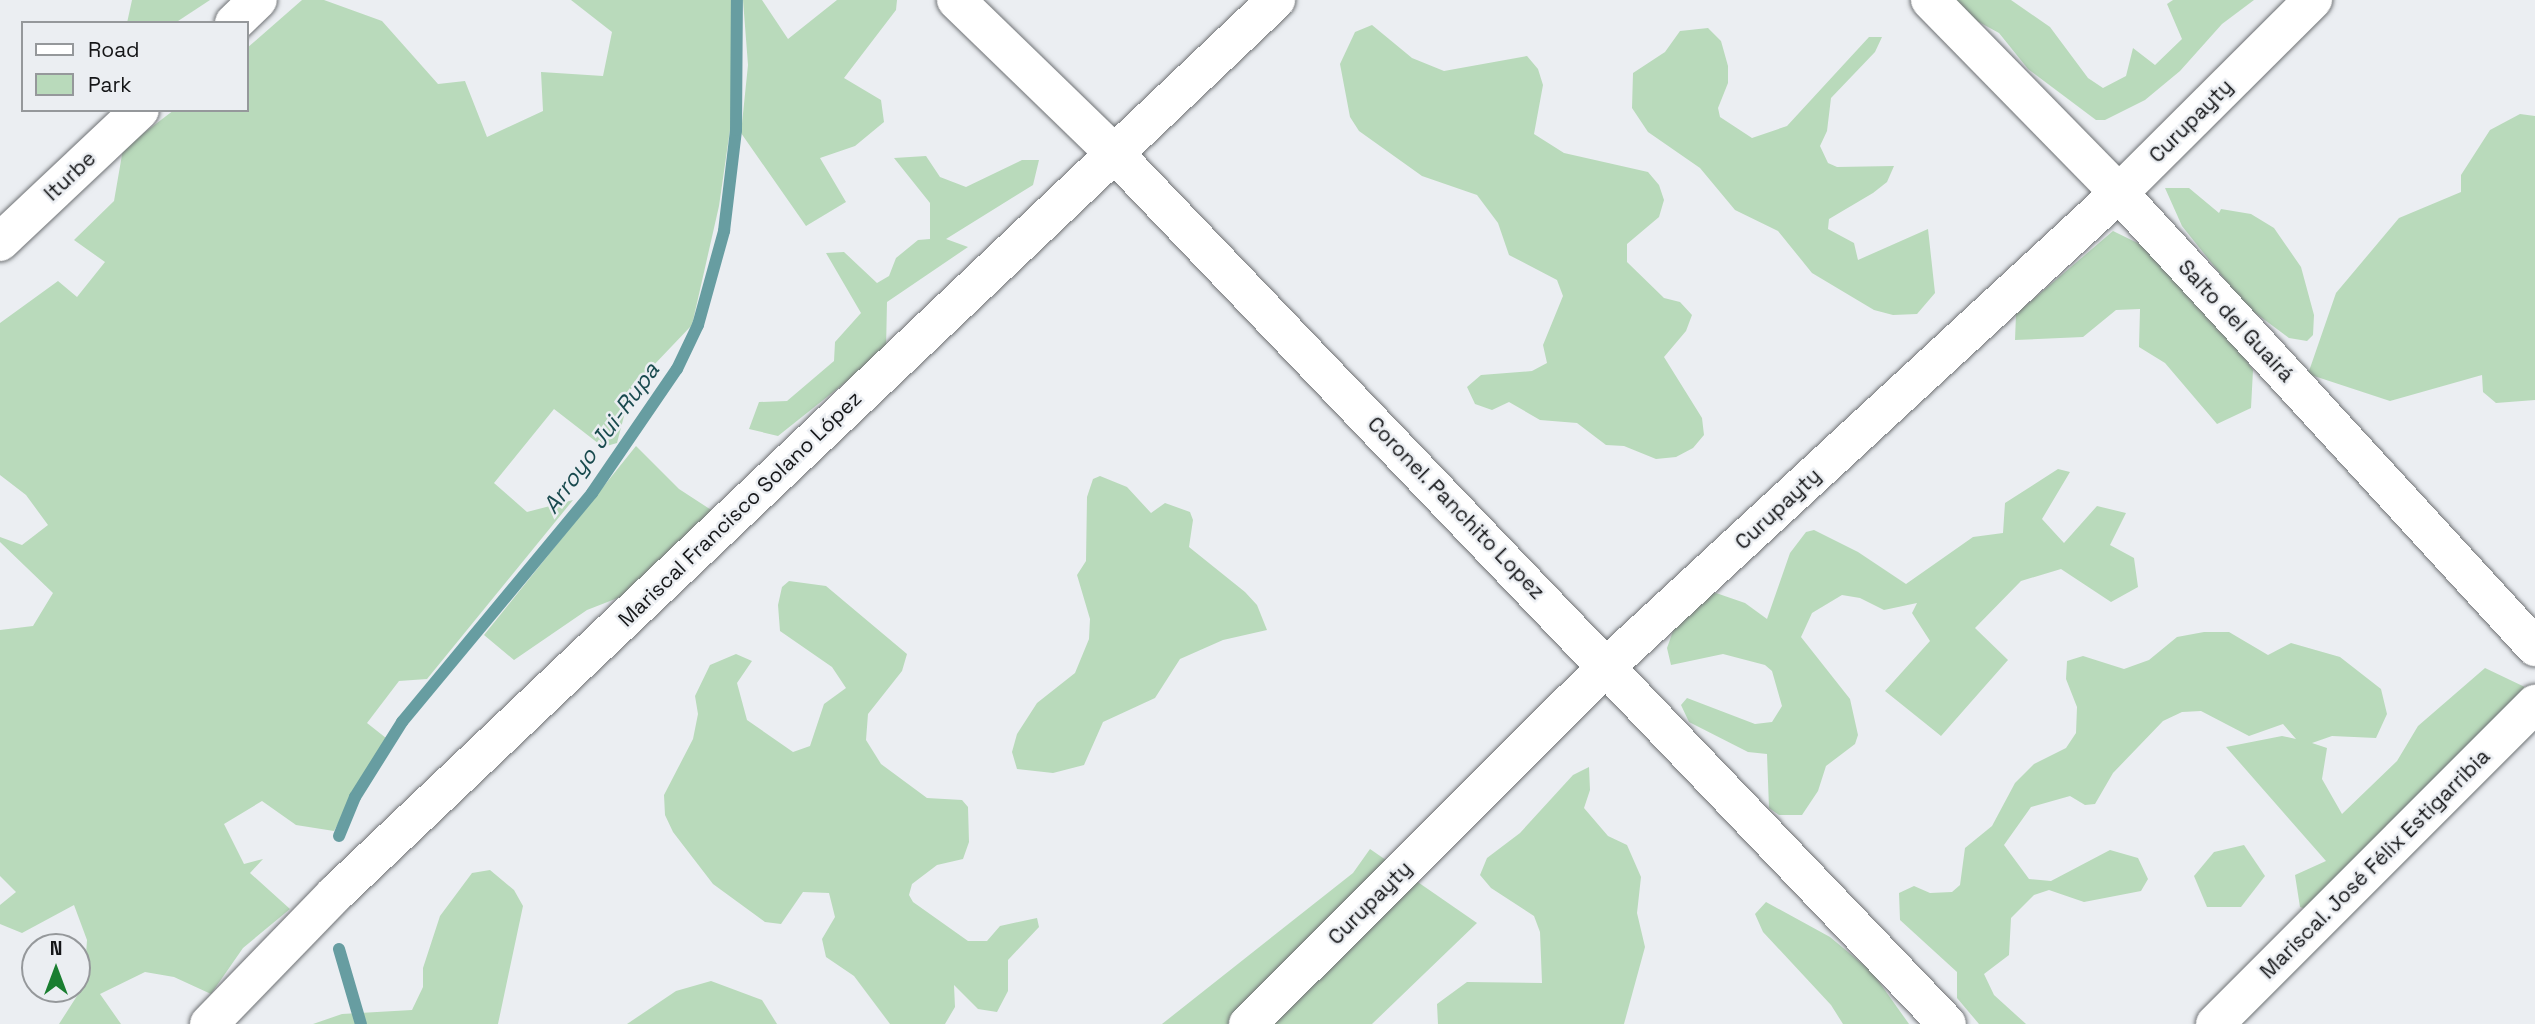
<!DOCTYPE html>
<html>
<head>
<meta charset="utf-8">
<style>
  body { margin:0 }
  #map { position:relative; width:2535px; height:1024px; overflow:hidden; background:#ebeef2; font-family:"Space Grotesk",sans-serif }
  div>[style] { position:absolute }
  [style*='--x'] { left:calc(var(--x)*1px); top:calc(var(--y)*1px); width:calc(var(--w)*1px); rotate:calc(var(--a)*1deg) }
  .green>* { inset:0; background:#b9dabb }
  .stream>* { height:12px; margin:-6px; padding:0 6px; transform-origin:6px; border-radius:6px; background:#679da1 }
  .roads { filter:drop-shadow(0 0 2px #6e7174) drop-shadow(0 0 2px #6e7174) }
  .minor>* { height:38px; margin:-19px; padding:0 19px; transform-origin:19px; border-radius:19px; background:#fff }
  span { translate:-50% -50%; white-space:nowrap; text-align:center; line-height:1.15; -webkit-text-stroke:5px #ebeef2; paint-order:stroke }
  .street-label { font-size:21px; color:#151618 }
  .water-label { font-size:23px; color:#194a4e; font-style:italic }
  .legend { position:absolute; left:21px; top:21px; width:228px; height:91px; box-sizing:border-box; background:#ebeef2; border:2px solid #95989b; margin:0; padding:9px 12px; list-style:none; font-size:21px; color:#151618 }
  .legend li { display:flex; align-items:center; gap:14px; height:35px }
  .legend b { width:35px; border:2px solid #95989b }
  .north { position:absolute; left:21px; top:933px; width:70px; height:70px; box-sizing:border-box; background:#ebeef2; border:2px solid #95989b; border-radius:50%; rotate:0deg; font-size:19px; font-weight:700; line-height:28px; text-align:center; color:#151618 }
  .north::after { content:''; display:block; margin:auto; width:24px; height:32px; background:#1a7e31; clip-path:polygon(50% 0,100% 100%,50% 72%,0 100%) }
</style>
</head>
<body>
<div id="map">
  <div class="green">
    <i style="clip-path:polygon(132px 0,210px 0,175px 23px,127px 23px)"></i>
    <i style="clip-path:polygon(302px 0,324px 0,382px 21px,438px 84px,465px 81px,487px 137px,543px 111px,541px 72px,603px 76px,612px 32px,571px 0,731px 0,732px 116px,719px 206px,692px 325px,631px 389px,617px 443px,603px 447px,554px 409px,494px 483px,527px 512px,573px 500px,427px 679px,399px 681px,367px 723px,386px 738px,334px 831px,296px 825px,262px 801px,224px 824px,244px 864px,263px 859px,250px 873px,290px 909px,243px 948px,211px 994px,174px 977px,145px 972px,100px 994px,121px 1024px,59px 1024px,84px 985px,87px 940px,74px 905px,22px 933px,0 924px,0 905px,16px 892px,0 876px,0 630px,33px 626px,53px 593px,0 542px,0 537px,22px 545px,48px 525px,26px 495px,0 475px,0 323px,58px 281px,77px 297px,105px 262px,74px 240px,114px 201px,123px 149px,174px 110px,247px 110px,247px 48px)"></i>
    <i style="clip-path:polygon(743px 0,762px 0,788px 39px,837px 0,897px 0,896px 10px,844px 78px,881px 100px,884px 122px,855px 146px,820px 158px,846px 202px,806px 226px,741px 133px,748px 65px)"></i>
    <i style="clip-path:polygon(1951px 0,2011px 0,2050px 27px,2088px 78px,2103px 88px,2126px 76px,2133px 48px,2155px 65px,2182px 39px,2167px 4px,2173px 0,2254px 0,2222px 24px,2180px 71px,2145px 100px,2105px 120px,2096px 120px,2028px 69px,1999px 33px,1955px 9px)"></i>
    <i style="clip-path:polygon(1372px 25px,1412px 58px,1444px 71px,1527px 56px,1538px 69px,1543px 85px,1534px 134px,1564px 153px,1648px 172px,1659px 185px,1664px 200px,1659px 217px,1627px 244px,1627px 262px,1664px 298px,1680px 302px,1692px 315px,1686px 331px,1664px 357px,1702px 418px,1704px 435px,1693px 448px,1676px 457px,1656px 459px,1624px 446px,1606px 445px,1577px 423px,1540px 420px,1509px 402px,1492px 410px,1475px 404px,1467px 387px,1481px 375px,1532px 371px,1547px 363px,1543px 345px,1563px 296px,1557px 280px,1509px 255px,1498px 223px,1477px 195px,1422px 176px,1359px 131px,1350px 117px,1340px 64px,1355px 32px)"></i>
    <i style="clip-path:polygon(1708px 28px,1721px 41px,1728px 66px,1728px 83px,1718px 108px,1720px 117px,1752px 138px,1787px 126px,1869px 37px,1882px 37px,1875px 52px,1831px 98px,1827px 131px,1820px 146px,1828px 163px,1837px 167px,1894px 166px,1887px 182px,1873px 193px,1829px 219px,1828px 229px,1854px 243px,1858px 260px,1928px 229px,1935px 293px,1917px 314px,1893px 315px,1874px 310px,1812px 273px,1778px 231px,1735px 210px,1700px 168px,1648px 132px,1632px 108px,1633px 73px,1665px 52px,1680px 31px)"></i>
    <i style="clip-path:polygon(2520px 114px,2535px 116px,2535px 400px,2496px 403px,2483px 392px,2482px 375px,2390px 401px,2308px 374px,2336px 293px,2399px 218px,2461px 192px,2461px 175px,2490px 130px)"></i>
    <i style="clip-path:polygon(926px 156px,940px 177px,966px 187px,1022px 160px,1039px 160px,1033px 185px,946px 239px,968px 247px,887px 302px,886px 350px,778px 436px,749px 429px,759px 402px,787px 401px,834px 361px,835px 342px,861px 313px,826px 253px,844px 252px,877px 283px,889px 276px,896px 258px,918px 240px,930px 239px,930px 203px,894px 158px)"></i>
    <i style="clip-path:polygon(2165px 188px,2189px 188px,2219px 213px,2221px 209px,2251px 214px,2274px 228px,2301px 267px,2314px 315px,2313px 335px,2307px 341px,2289px 338px,2246px 306px,2182px 226px)"></i>
    <i style="clip-path:polygon(2113px 231px,2156px 252px,2223px 327px,2253px 370px,2251px 408px,2217px 424px,2165px 363px,2139px 347px,2140px 309px,2116px 310px,2083px 337px,2015px 340px,2016px 314px)"></i>
    <i style="clip-path:polygon(636px 446px,679px 489px,722px 517px,651px 585px,587px 610px,514px 660px,484px 635px)"></i>
    <i style="clip-path:polygon(2058px 469px,2070px 472px,2042px 519px,2064px 543px,2097px 506px,2126px 513px,2110px 545px,2134px 558px,2138px 587px,2111px 602px,2061px 569px,2021px 581px,1975px 628px,2008px 660px,1941px 736px,1885px 691px,1930px 641px,1912px 613px,1917px 603px,1884px 610px,1860px 598px,1842px 595px,1812px 613px,1801px 637px,1850px 699px,1858px 735px,1855px 744px,1826px 766px,1818px 791px,1802px 815px,1779px 815px,1769px 808px,1767px 754px,1748px 752px,1689px 722px,1681px 705px,1687px 698px,1755px 724px,1772px 722px,1782px 706px,1772px 671px,1765px 665px,1723px 654px,1671px 665px,1667px 648px,1679px 614px,1700px 596px,1716px 593px,1745px 603px,1767px 619px,1790px 553px,1806px 532px,1814px 530px,1858px 552px,1906px 584px,1973px 537px,2003px 533px,2005px 503px)"></i>
    <i style="clip-path:polygon(1100px 476px,1127px 487px,1151px 513px,1165px 503px,1190px 512px,1193px 520px,1189px 547px,1245px 592px,1257px 605px,1267px 630px,1223px 640px,1180px 659px,1155px 698px,1103px 722px,1084px 765px,1053px 773px,1017px 769px,1012px 752px,1017px 734px,1037px 703px,1075px 673px,1089px 639px,1090px 619px,1077px 575px,1086px 561px,1087px 497px,1093px 479px)"></i>
    <i style="clip-path:polygon(789px 581px,826px 586px,907px 654px,902px 671px,868px 714px,866px 740px,881px 764px,927px 798px,962px 800px,968px 807px,969px 842px,963px 859px,937px 865px,912px 884px,909px 895px,913px 902px,968px 941px,987px 941px,1000px 926px,1037px 918px,1039px 927px,1008px 960px,1008px 991px,997px 1012px,978px 1009px,954px 985px,955px 1007px,945px 1024px,890px 1024px,854px 976px,826px 957px,822px 939px,835px 917px,829px 893px,803px 892px,781px 924px,765px 922px,713px 884px,673px 832px,665px 815px,664px 795px,693px 739px,698px 714px,695px 696px,710px 665px,736px 654px,752px 661px,737px 683px,747px 720px,793px 752px,810px 746px,824px 704px,846px 688px,832px 667px,780px 631px,778px 605px,782px 587px)"></i>
    <i style="clip-path:polygon(2204px 632px,2229px 632px,2268px 655px,2291px 643px,2340px 657px,2381px 689px,2387px 714px,2376px 738px,2332px 736px,2312px 743px,2327px 748px,2322px 779px,2342px 814px,2397px 761px,2418px 726px,2485px 668px,2529px 689px,2315px 912px,2300px 907px,2295px 875px,2326px 861px,2226px 747px,2282px 736px,2296px 739px,2283px 724px,2249px 736px,2201px 711px,2182px 712px,2163px 721px,2113px 773px,2095px 804px,2085px 805px,2070px 796px,2031px 807px,2004px 845px,2029px 879px,2051px 881px,2110px 850px,2138px 858px,2148px 879px,2141px 891px,2084px 902px,2049px 890px,2034px 895px,2011px 918px,2009px 955px,1984px 974px,1994px 995px,2026px 1024px,1979px 1024px,1957px 998px,1957px 972px,1900px 920px,1899px 893px,1914px 886px,1930px 893px,1952px 892px,1960px 885px,1965px 848px,1992px 826px,2015px 783px,2034px 764px,2066px 748px,2076px 733px,2077px 707px,2066px 679px,2067px 661px,2083px 656px,2124px 669px,2149px 660px,2177px 637px)"></i>
    <i style="clip-path:polygon(1589px 767px,1590px 790px,1584px 808px,1608px 836px,1627px 845px,1641px 877px,1637px 913px,1645px 947px,1624px 1024px,1438px 1024px,1437px 1004px,1467px 982px,1542px 983px,1540px 932px,1534px 916px,1491px 888px,1480px 875px,1487px 858px,1520px 833px,1573px 775px)"></i>
    <i style="clip-path:polygon(2244px 845px,2265px 876px,2241px 907px,2207px 907px,2194px 876px,2214px 852px)"></i>
    <i style="clip-path:polygon(1370px 849px,1477px 923px,1372px 1024px,1162px 1024px,1353px 873px)"></i>
    <i style="clip-path:polygon(490px 870px,514px 890px,523px 906px,498px 1024px,313px 1024px,342px 1014px,412px 1010px,423px 987px,423px 968px,440px 916px,472px 873px)"></i>
    <i style="clip-path:polygon(1766px 902px,1830px 937px,1872px 972px,1909px 1024px,1843px 1024px,1831px 1005px,1763px 932px,1755px 914px)"></i>
    <i style="clip-path:polygon(711px 981px,762px 1000px,777px 1024px,627px 1024px,676px 991px)"></i>
  </div>
  <div class="stream">
    <i style="--x:339;--y:836;--w:42;--a:-67.7"></i>
    <i style="--x:355;--y:797;--w:89;--a:-57.9"></i>
    <i style="--x:402;--y:722;--w:298;--a:-50.3"></i>
    <i style="--x:592;--y:493;--w:150;--a:-55.6"></i>
    <i style="--x:677;--y:369;--w:49;--a:-64.5"></i>
    <i style="--x:698;--y:325;--w:98;--a:-74.5"></i>
    <i style="--x:724;--y:231;--w:102;--a:-83.2"></i>
    <i style="--x:736;--y:130;--w:130;--a:-89.6"></i>
    <i style="--x:339;--y:949;--w:78;--a:73.7"></i>
  </div>
  <div class="roads">
    <div class="minor">
      <i style="--x:956;--y:0;--w:220;--a:44.1"></i>
      <i style="--x:1114;--y:153;--w:1205;--a:46.28"></i>
      <i style="--x:1930;--y:0;--w:270;--a:45.6"></i>
      <i style="--x:2119;--y:193;--w:616;--a:47.5"></i>
      <i style="--x:234;--y:23;--w:33;--a:-44"></i>
      <i style="--x:0;--y:242;--w:192;--a:-43.3"></i>
      <i style="--x:209;--y:1024;--w:181;--a:-45.9"></i>
      <i style="--x:335;--y:894;--w:1298;--a:-43.53"></i>
      <i style="--x:1248;--y:1024;--w:508;--a:-44.92"></i>
      <i style="--x:1608;--y:665;--w:696;--a:-42.73"></i>
      <i style="--x:2119;--y:193;--w:274;--a:-44.9"></i>
      <i style="--x:2215;--y:1024;--w:453;--a:-45"></i>
    </div>
  </div>
  <div class="street-label">
    <span style="left:2191px;top:121px;rotate:-45deg">Curupayty</span>
    <span style="left:70px;top:176px;rotate:-43deg">Iturbe</span>
    <span style="left:2236px;top:321px;rotate:47deg">Salto del Guairá</span>
    <span style="left:1456px;top:508px;rotate:46deg">Coronel. Panchito Lopez</span>
    <span style="left:740px;top:509px;rotate:-44deg">Mariscal Francisco Solano López</span>
    <span style="left:1778px;top:509px;rotate:-43deg">Curupayty</span>
    <span style="left:2375px;top:864px;rotate:-45deg">Mariscal. José Félix Estigarribia</span>
    <span style="left:1370px;top:903px;rotate:-45deg">Curupayty</span>
  </div>
  <div class="water-label">
    <span style="left:601px;top:438px;rotate:-54deg">Arroyo Jui-Rupa</span>
  </div>
  <ul class="legend">
  <li><b style="height:9px;background:#fff"></b>Road</li>
  <li><b style="height:19px;background:#b9dabb"></b>Park</li>
  </ul>
  <div class="north">N</div>
</div>
</body>
</html>
